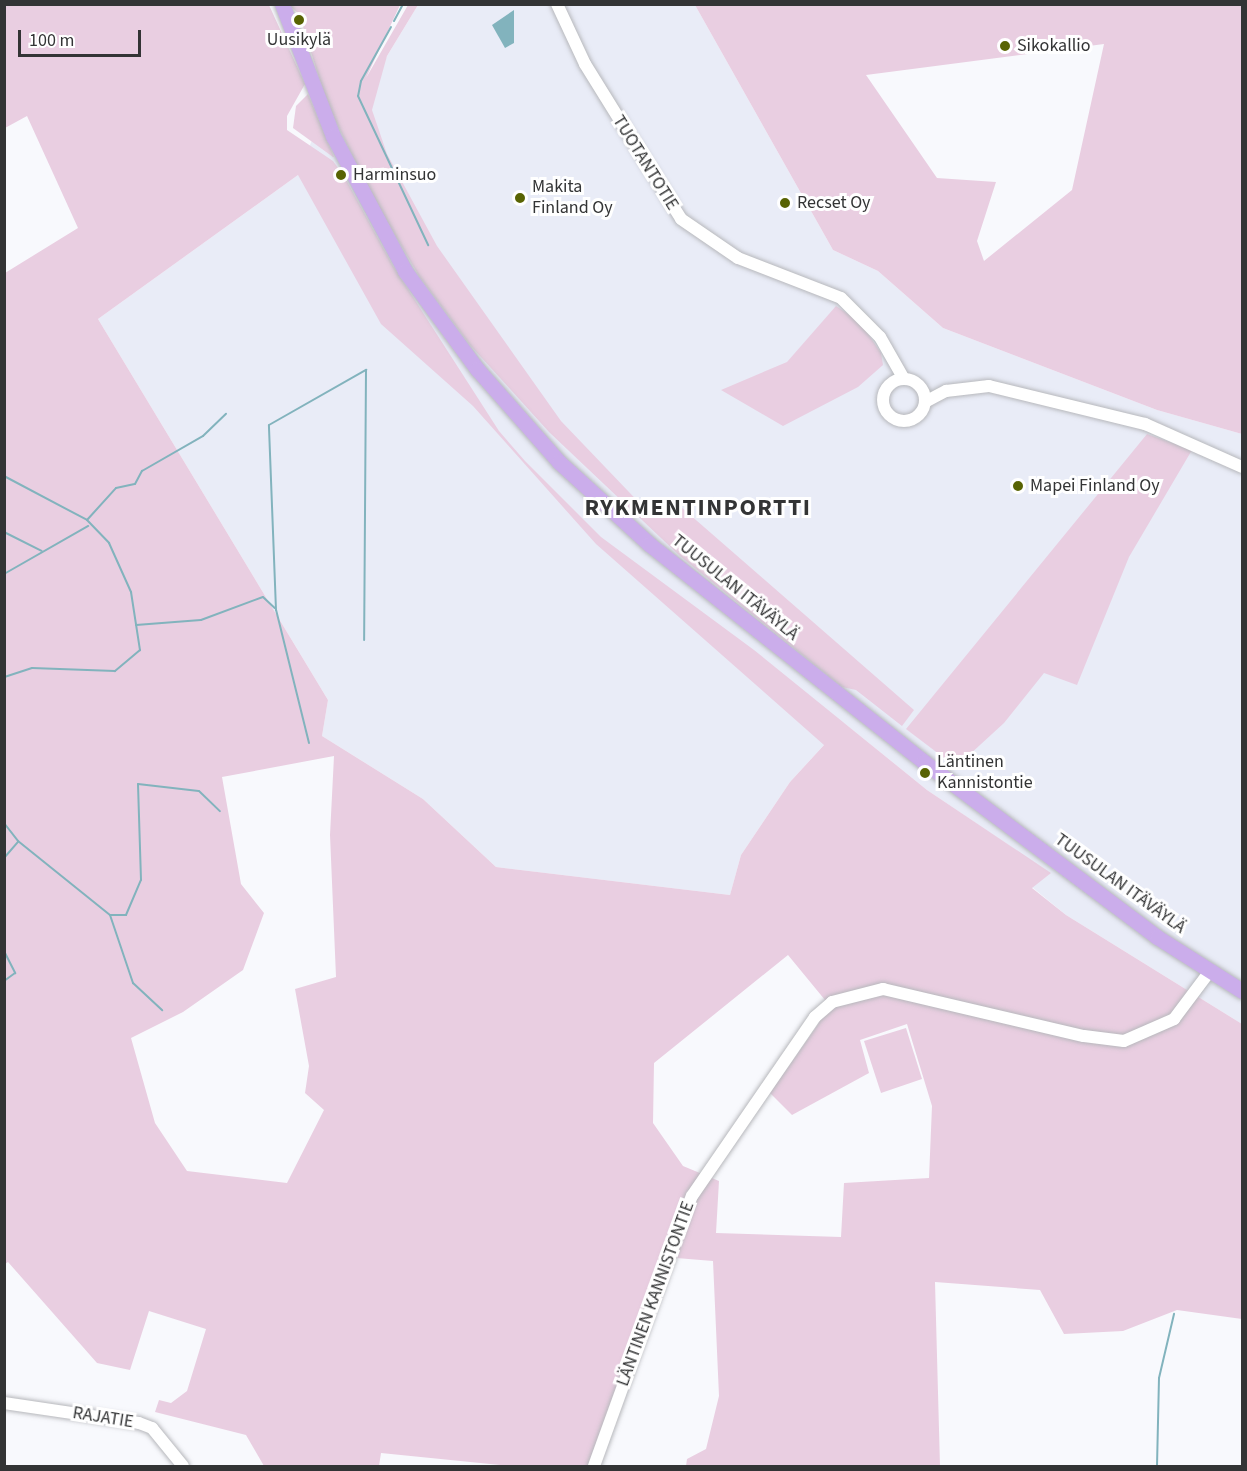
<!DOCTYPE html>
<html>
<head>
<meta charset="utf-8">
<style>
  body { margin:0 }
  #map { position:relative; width:1247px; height:1471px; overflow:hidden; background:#f8f9fd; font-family:"Source Sans 3",sans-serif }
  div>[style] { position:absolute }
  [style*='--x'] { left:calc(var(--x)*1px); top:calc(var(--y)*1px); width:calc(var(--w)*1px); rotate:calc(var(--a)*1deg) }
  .built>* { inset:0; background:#e9ecf7 }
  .green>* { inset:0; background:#e9cee1 }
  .water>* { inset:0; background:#82b3bd }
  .stream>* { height:2px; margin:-1px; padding:0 1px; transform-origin:1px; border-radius:1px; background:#82b3bd }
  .roads { filter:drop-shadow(0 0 2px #b7b8bc) drop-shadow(0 0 2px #b7b8bc) }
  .minor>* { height:12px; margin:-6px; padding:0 6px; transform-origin:6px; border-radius:6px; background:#fff }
  .minor>.ring { margin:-6px; padding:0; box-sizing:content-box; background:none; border:12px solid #fff; border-radius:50% }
  .major>* { height:15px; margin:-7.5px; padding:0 7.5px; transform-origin:7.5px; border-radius:7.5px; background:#cbadeb }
  .dots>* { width:16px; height:16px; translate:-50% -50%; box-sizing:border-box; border:3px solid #fff; border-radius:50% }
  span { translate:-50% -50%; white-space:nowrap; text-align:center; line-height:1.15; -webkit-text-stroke:6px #fff; paint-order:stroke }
  .poi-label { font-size:18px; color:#333435 }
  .left { translate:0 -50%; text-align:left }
  .street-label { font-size:18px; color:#333435 }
  .district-label { font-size:24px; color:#333435; font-weight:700; letter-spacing:1.5px }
  .frame { position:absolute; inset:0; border:6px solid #333435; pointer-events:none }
  .scale { position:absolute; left:18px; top:30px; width:123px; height:27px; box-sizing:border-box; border:3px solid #333435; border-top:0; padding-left:8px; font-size:18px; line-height:21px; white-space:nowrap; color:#333435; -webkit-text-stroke:4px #fff; paint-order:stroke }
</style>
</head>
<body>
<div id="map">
  <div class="built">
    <i style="clip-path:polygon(418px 5px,695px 5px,833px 250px,878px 271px,943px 328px,1157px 410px,1242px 434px,1242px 1024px,1066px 915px,1032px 887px,1050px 873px,927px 790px,844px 723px,790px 782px,741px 855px,730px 895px,496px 867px,423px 799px,322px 736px,328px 700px,98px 319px,298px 175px,327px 103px,376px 83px,387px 56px)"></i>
  </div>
  <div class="green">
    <i style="clip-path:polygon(evenodd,5px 5px,269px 5px,305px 84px,287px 116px,287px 130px,333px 161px,344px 176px,393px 266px,499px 431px,525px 461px,601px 537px,754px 650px,927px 790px,1051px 873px,1032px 888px,1066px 915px,1242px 1024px,1242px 1319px,1177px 1310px,1123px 1331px,1064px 1334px,1040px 1290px,935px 1282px,940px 1466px,686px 1466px,687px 1459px,706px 1449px,719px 1396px,713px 1261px,664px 1257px,589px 1466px,510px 1466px,381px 1453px,379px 1466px,264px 1466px,246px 1435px,155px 1412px,159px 1400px,171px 1403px,187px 1391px,206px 1329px,149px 1311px,130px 1370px,97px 1363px,8px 1262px,5px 1264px,5px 273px,78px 228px,27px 116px,5px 128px,5px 5px,298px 175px,381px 324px,473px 406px,596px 544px,824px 745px,790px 782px,741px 855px,730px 895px,496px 867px,423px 799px,322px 736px,328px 700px,98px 319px,298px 175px,5px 5px,334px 756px,330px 835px,336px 977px,295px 989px,309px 1066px,305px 1093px,324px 1110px,287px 1183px,187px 1171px,155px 1123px,131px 1038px,183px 1012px,243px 970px,264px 913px,241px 884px,222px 777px,334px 756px,5px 5px,788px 955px,825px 1000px,819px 1023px,770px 1093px,792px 1115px,869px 1073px,860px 1040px,907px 1024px,932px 1106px,929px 1178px,844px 1183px,841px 1237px,716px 1233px,719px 1181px,683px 1166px,653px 1123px,654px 1063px,788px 955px)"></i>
    <i style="clip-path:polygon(289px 5px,400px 5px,366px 78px,408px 5px,418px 5px,387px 56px,372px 110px,387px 154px,437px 246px,561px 421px,651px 515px,673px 500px,914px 710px,902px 726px,856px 690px,842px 687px,680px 556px,549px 432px,470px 345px,419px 276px,370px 192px,327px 103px,299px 14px)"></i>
    <i style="clip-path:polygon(evenodd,695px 5px,1242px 5px,1242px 434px,1157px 410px,943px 328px,878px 271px,833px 250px,695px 5px,1104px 44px,1072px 190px,984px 261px,977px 241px,996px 182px,937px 178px,866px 75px,1104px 44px)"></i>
    <i style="clip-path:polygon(308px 94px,334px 157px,333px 157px,293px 128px,296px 106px)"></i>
    <i style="clip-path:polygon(836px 306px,860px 322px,881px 353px,883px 365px,858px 387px,783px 426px,721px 390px,787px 362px)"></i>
    <i style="clip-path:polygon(1147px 434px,1192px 450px,1129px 557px,1077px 685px,1044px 673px,1004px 723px,956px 767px,906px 729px)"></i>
    <i style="clip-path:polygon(906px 1028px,922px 1079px,881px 1093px,864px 1041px)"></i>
  </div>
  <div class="water">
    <i style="clip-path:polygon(514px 10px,514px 43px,505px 48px,492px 25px)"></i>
  </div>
  <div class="stream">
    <i style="--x:394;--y:21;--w:19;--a:-62"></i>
    <i style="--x:391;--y:27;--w:62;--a:119.1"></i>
    <i style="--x:361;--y:81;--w:15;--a:101"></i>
    <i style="--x:358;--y:96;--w:165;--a:64.8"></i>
    <i style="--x:4;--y:476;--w:94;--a:27.9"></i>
    <i style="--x:87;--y:520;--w:32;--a:46"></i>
    <i style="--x:109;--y:543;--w:54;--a:65.8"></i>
    <i style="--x:131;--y:592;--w:59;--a:81.2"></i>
    <i style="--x:140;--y:650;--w:33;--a:140"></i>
    <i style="--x:115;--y:671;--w:83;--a:-177.9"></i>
    <i style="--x:32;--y:668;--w:29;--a:162"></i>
    <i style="--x:87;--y:520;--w:43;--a:-47.8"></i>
    <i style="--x:116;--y:488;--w:19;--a:-12"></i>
    <i style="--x:135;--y:484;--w:15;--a:-62"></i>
    <i style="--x:142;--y:471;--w:70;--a:-29.8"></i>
    <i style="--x:203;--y:436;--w:32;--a:-44"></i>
    <i style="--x:4;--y:532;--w:42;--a:26.6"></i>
    <i style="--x:4;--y:574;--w:97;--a:-29.7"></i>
    <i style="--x:136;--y:625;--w:65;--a:-4.4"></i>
    <i style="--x:201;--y:620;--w:66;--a:-20.4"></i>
    <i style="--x:263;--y:597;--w:16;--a:43"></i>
    <i style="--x:309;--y:743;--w:137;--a:-103.9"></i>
    <i style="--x:276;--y:610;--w:185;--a:-92.2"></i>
    <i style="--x:269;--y:425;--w:112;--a:-29.6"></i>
    <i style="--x:366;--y:370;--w:270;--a:90.4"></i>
    <i style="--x:4;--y:823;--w:23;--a:52"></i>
    <i style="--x:18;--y:841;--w:118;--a:38.8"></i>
    <i style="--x:110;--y:915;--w:72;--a:71.3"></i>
    <i style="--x:133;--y:983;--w:40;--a:43"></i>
    <i style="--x:4;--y:858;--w:21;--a:-49"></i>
    <i style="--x:110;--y:915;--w:16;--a:0"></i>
    <i style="--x:126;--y:915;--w:38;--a:-67"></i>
    <i style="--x:141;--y:880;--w:96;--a:-91.8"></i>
    <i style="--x:138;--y:784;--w:61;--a:6.5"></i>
    <i style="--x:199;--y:791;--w:29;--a:44"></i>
    <i style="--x:4;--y:951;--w:25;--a:63"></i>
    <i style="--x:15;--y:973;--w:14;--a:144"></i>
    <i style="--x:1157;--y:1466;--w:88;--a:-88.7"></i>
    <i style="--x:1159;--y:1378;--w:66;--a:-76.8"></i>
  </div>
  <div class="roads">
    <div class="minor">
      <i style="--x:557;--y:4;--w:66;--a:65"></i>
      <i style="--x:585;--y:64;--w:182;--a:58.2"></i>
      <i style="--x:681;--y:219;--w:69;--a:34.4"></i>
      <i style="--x:738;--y:258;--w:110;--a:21.2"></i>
      <i style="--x:841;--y:298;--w:55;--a:45"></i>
      <i style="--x:880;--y:337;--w:48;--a:60.3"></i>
      <i class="ring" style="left:883px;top:379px;width:30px;height:30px"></i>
      <i style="--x:925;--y:402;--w:24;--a:-28"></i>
      <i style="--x:946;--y:391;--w:43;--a:-6.6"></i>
      <i style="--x:989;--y:386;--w:161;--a:13.7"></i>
      <i style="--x:1145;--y:424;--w:106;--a:23.9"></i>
      <i style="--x:4;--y:1403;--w:136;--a:8.4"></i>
      <i style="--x:139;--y:1423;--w:14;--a:21"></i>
      <i style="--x:152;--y:1428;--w:49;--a:50.8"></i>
      <i style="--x:594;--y:1466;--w:287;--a:-70.1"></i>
      <i style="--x:692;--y:1196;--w:217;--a:-55.5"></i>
      <i style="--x:815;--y:1017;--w:23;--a:-41"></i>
      <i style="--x:832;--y:1002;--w:53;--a:-14.3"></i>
      <i style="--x:883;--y:989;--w:206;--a:13.2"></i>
      <i style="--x:1084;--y:1036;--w:40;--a:7.1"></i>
      <i style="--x:1124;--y:1041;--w:55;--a:-23.7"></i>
      <i style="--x:1174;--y:1019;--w:60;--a:-53.1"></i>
    </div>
    <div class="major">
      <i style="--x:282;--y:4;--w:142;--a:68.9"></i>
      <i style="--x:333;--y:136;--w:153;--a:61.9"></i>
      <i style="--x:405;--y:271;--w:122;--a:53.7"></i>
      <i style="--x:477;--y:369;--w:124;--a:48.6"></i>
      <i style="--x:559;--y:462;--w:122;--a:42.3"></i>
      <i style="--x:649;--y:544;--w:351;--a:38.4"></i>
      <i style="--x:924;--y:762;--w:291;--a:36.9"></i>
      <i style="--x:1157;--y:937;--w:101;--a:32.4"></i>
    </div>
  </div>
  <div class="dots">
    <i style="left:299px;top:20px;background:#586303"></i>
    <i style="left:1005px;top:46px;background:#586303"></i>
    <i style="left:341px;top:175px;background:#586303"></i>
    <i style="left:520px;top:198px;background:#586303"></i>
    <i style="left:785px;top:203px;background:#586303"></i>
    <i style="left:1018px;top:486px;background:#586303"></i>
    <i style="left:925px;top:773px;background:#586303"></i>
  </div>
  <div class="poi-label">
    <span style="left:299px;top:40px">Uusikylä</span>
    <span class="left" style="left:1017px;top:46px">Sikokallio</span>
    <span class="left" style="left:353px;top:175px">Harminsuo</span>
    <span class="left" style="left:532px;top:198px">Makita<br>Finland Oy</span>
    <span class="left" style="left:797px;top:203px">Recset Oy</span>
    <span class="left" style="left:1030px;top:486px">Mapei Finland Oy</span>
    <span class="left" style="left:937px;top:773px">Läntinen<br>Kannistontie</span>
  </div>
  <div class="street-label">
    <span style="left:645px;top:163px;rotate:58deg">TUOTANTOTIE</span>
    <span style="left:735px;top:588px;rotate:39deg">TUUSULAN ITÄVÄYLÄ</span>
    <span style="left:1120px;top:884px;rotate:36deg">TUUSULAN ITÄVÄYLÄ</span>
    <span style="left:656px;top:1294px;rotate:-70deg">LÄNTINEN KANNISTONTIE</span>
    <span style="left:103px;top:1418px;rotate:9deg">RAJATIE</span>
  </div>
  <div class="district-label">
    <span style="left:698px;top:508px">RYKMENTINPORTTI</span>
  </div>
  <div class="frame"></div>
  <div class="scale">100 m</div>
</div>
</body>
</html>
